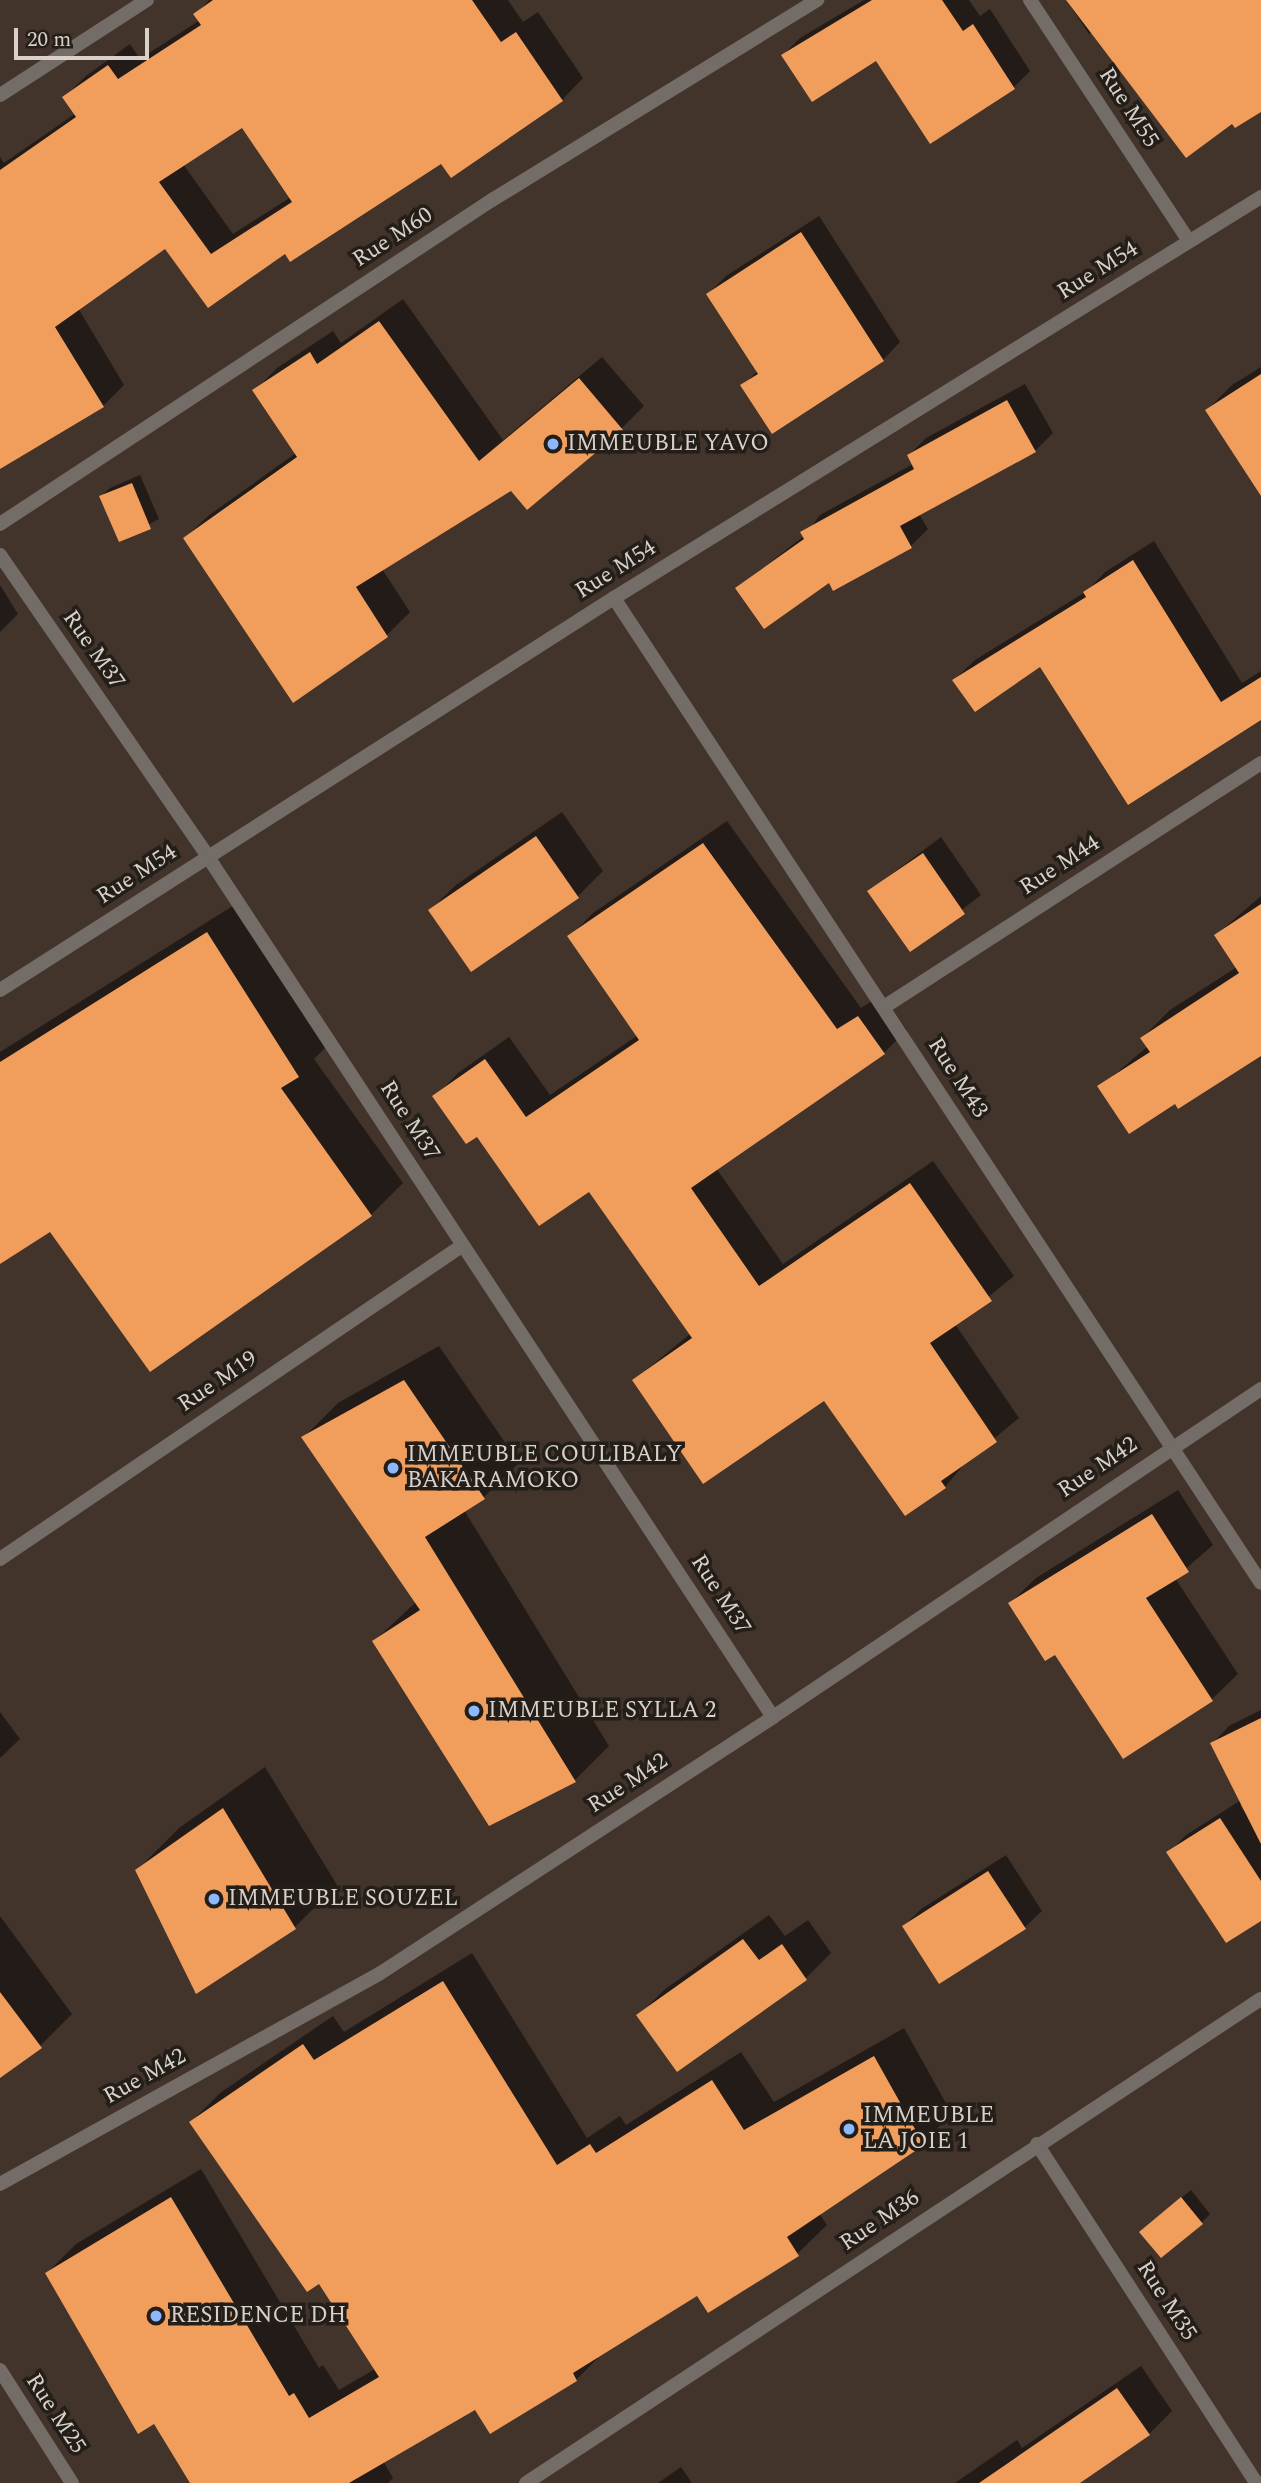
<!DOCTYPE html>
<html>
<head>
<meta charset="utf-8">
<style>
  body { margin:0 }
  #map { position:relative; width:1261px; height:2483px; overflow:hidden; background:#42342b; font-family:Spectral,serif }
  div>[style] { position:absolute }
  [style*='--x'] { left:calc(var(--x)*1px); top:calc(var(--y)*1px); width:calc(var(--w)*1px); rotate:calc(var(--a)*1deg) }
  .shadow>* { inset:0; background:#0007 }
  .building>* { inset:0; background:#f19d5c }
  .street>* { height:14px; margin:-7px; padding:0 7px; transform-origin:7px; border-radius:7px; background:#736c67 }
  .dots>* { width:19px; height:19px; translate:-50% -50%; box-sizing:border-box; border:4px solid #241e19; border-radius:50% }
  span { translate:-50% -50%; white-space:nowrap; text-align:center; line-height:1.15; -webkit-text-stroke:7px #241e19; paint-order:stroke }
  .street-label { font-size:23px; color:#d9d0ca }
  .poi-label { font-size:23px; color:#d9d0ca }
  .left { translate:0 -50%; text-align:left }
  .scale { position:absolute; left:14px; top:28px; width:135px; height:32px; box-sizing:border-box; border:4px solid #d9d0ca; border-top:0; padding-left:9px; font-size:21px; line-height:24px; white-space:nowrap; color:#d9d0ca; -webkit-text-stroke:5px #241e19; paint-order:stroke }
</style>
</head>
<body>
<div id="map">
  <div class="shadow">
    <i style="clip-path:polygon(evenodd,209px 0,508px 0,523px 22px,538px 12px,583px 78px,562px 100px,442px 161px,286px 252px,209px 306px,165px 246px,78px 308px,124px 385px,103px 406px,0 467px,0 157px,4px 163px,76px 113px,64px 97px,86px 76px,130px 44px,140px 59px,200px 20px,196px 14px,209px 0,242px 126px,291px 197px,233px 234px,183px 164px,242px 126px)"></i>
    <i style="clip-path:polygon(864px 0,969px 0,980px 16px,990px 9px,1030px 71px,1014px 87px,877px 58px,783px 55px,800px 38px)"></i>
    <i style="clip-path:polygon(1261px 0,1261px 110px,1093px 32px,1089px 34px,1067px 1px)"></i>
    <i style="clip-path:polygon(819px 216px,900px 342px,883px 360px,743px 386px,758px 370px,708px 294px,726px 276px)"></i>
    <i style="clip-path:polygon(403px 299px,503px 440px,602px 357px,644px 406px,621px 429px,512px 488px,382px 569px,410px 612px,387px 635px,294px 700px,185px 538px,208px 516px,296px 453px,254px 391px,277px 368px,333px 331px,341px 343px)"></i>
    <i style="clip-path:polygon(1261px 367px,1261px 471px,1207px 410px,1232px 385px)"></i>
    <i style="clip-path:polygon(1025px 384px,1053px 433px,1035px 451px,919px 514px,928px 529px,911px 546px,829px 580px,737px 588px,804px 536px,820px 515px,913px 464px,909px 455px,926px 438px)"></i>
    <i style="clip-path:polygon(140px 475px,159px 519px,120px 540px,101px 496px,110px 488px)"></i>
    <i style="clip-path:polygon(1154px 541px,1242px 683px,1261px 671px,1261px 718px,1041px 664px,954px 680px,975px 660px,1087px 591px,1105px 572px)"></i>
    <i style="clip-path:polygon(0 585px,18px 614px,0 632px)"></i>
    <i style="clip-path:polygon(562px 812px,603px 871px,578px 896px,472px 970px,430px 910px,456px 885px)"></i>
    <i style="clip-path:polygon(727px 821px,861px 1008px,882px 994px,907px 1030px,884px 1053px,716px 1168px,783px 1264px,933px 1161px,1014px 1276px,955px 1324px,1019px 1418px,967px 1461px,945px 1487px,905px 1514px,825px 1398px,634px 1380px,690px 1334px,589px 1190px,435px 1097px,458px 1073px,509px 1037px,550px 1095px,638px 1035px,570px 936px,593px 913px)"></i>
    <i style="clip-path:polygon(941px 837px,981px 895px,910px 950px,869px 891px)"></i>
    <i style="clip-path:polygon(1261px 896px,1261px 1054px,1175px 1102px,1100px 1087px,1148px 1046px,1142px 1038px,1170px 1010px,1237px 967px,1216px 935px)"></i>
    <i style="clip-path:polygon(239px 902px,330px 1043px,314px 1059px,403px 1183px,371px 1215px,51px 1230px,0 1262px,0 1052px)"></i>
    <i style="clip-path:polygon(439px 1346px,519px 1463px,484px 1497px,464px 1510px,609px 1746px,575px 1780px,374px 1641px,416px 1602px,304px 1437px,338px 1403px)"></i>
    <i style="clip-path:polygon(1178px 1490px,1213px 1545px,1175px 1578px,1238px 1674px,1212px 1699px,1124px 1757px,1056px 1652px,1010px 1603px,1036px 1578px)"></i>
    <i style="clip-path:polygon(1261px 1710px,1261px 1794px,1240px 1805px,1261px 1837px,1261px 1919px,1169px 1852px,1186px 1835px,1241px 1800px,1212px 1744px,1229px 1726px)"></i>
    <i style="clip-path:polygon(0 1712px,20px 1739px,0 1758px)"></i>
    <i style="clip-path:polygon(265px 1767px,337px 1885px,295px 1927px,137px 1870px,179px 1828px)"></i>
    <i style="clip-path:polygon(1006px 1855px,1042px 1911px,1024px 1928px,904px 1926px,921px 1909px)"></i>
    <i style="clip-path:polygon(769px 1915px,785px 1936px,808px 1920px,831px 1953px,806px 1978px,677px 2069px,639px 2015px,664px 1990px)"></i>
    <i style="clip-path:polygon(0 1916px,72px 2014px,40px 2046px,0 2076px)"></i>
    <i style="clip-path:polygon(472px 1953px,587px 2138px,620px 2116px,626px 2125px,741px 2052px,774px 2102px,904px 2028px,952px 2114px,922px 2143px,819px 2213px,827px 2225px,797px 2254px,697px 2293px,605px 2351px,576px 2380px,475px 2407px,383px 2461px,393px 2478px,388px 2483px,193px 2483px,155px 2422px,47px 2273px,76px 2244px,201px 2169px,319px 2368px,323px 2365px,339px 2390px,375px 2369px,319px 2281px,191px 2122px,220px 2093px,333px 2016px,344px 2032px)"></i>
    <i style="clip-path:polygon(1191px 2190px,1210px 2214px,1202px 2222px,1149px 2224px)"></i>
    <i style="clip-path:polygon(1141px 2366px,1172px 2411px,1149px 2434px,1077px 2483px,955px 2483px,1017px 2440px,1022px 2448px)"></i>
    <i style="clip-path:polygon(681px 2467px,692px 2483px,658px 2483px)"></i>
  </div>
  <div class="building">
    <i style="clip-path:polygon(evenodd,213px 0,472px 0,501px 42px,516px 32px,563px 101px,451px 178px,441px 164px,290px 262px,285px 254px,208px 308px,165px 249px,55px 327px,104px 407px,0 469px,0 170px,76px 117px,62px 97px,108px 65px,118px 79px,201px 25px,193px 14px,213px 0,242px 128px,292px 202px,211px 254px,159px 182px,242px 128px)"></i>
    <i style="clip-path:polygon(872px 0,942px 0,963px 31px,973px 24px,1015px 89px,930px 144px,876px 61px,812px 102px,781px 55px)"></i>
    <i style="clip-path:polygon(1066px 0,1261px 0,1261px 112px,1235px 128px,1232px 124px,1186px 158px)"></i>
    <i style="clip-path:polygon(801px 232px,884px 361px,772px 434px,740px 385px,758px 374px,706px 294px)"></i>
    <i style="clip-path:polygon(379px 321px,479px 461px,579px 378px,623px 430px,527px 510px,511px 491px,356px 587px,388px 637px,293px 703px,183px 538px,297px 457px,252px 390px,310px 352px,317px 364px)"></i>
    <i style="clip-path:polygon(1261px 374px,1261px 496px,1205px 410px)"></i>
    <i style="clip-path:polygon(1007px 400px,1036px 452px,900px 526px,912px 548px,833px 591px,829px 583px,764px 629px,735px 588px,804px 539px,800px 532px,914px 469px,907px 455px)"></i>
    <i style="clip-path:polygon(132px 483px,151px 529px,119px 542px,99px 496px)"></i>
    <i style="clip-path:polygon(1133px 560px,1221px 702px,1261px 677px,1261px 720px,1128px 805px,1040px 667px,975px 712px,952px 680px,1086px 597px,1083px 592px)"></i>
    <i style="clip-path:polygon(536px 836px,579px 898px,471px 972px,428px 910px)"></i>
    <i style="clip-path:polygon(703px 843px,837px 1029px,858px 1016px,885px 1054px,691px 1188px,759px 1286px,910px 1183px,992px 1301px,930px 1343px,997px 1442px,941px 1481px,946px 1488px,905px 1516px,824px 1401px,703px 1484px,632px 1380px,692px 1338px,589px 1192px,539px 1226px,477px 1137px,466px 1144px,432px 1096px,485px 1059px,526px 1117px,639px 1040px,567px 936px)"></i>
    <i style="clip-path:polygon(923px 853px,965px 914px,910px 952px,867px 891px)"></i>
    <i style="clip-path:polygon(1261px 904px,1261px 1056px,1178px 1109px,1175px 1104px,1129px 1134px,1097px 1086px,1150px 1052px,1140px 1038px,1239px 973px,1214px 935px)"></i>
    <i style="clip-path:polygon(207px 932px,299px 1077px,281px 1088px,372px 1216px,150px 1372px,50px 1232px,0 1264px,0 1062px)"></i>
    <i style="clip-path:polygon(404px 1380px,485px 1499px,425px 1537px,576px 1782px,489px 1826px,372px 1641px,420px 1610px,301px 1437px)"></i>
    <i style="clip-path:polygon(1152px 1514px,1189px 1572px,1146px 1598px,1213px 1701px,1123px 1759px,1055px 1655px,1045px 1661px,1008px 1603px)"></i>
    <i style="clip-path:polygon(1261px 1718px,1261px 1844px,1210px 1743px)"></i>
    <i style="clip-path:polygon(223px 1808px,296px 1929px,196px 1994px,135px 1870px)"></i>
    <i style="clip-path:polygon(1220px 1818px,1261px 1881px,1261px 1921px,1226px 1943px,1166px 1852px)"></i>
    <i style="clip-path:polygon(988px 1871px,1026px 1929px,939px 1984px,902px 1926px)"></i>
    <i style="clip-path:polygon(743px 1939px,759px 1960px,782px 1944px,807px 1980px,677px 2072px,636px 2015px)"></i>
    <i style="clip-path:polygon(443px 1981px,557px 2165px,590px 2144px,596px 2153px,712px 2080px,744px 2130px,874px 2056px,924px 2145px,787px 2237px,799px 2256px,708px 2313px,697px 2296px,573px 2373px,577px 2381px,490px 2434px,475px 2410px,349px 2483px,190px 2483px,154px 2424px,138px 2434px,45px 2273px,171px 2197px,289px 2396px,294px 2393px,309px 2418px,379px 2377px,319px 2284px,307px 2292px,189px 2122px,303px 2044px,314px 2060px)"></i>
    <i style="clip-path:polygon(0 1992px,42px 2048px,0 2078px)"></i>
    <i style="clip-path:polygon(1181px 2197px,1203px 2224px,1161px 2258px,1139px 2232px)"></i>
    <i style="clip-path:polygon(1117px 2388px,1150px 2435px,1080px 2483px,979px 2483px)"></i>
  </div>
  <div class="street">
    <i style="--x:1030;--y:0;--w:289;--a:56.6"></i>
    <i style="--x:0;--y:95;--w:175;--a:-32.9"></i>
    <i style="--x:0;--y:524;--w:589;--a:-33.37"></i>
    <i style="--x:492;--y:200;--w:382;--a:-31.6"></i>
    <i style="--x:0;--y:555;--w:367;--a:55.4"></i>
    <i style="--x:208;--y:857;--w:1029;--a:56.7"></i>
    <i style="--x:614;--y:598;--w:1178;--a:56.7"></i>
    <i style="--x:0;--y:990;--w:728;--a:-32.56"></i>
    <i style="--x:614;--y:598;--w:761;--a:-31.79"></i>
    <i style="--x:884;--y:1007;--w:449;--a:-32.9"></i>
    <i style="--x:0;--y:1559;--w:559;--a:-34.14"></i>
    <i style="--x:1037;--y:2144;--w:404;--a:57.1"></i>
    <i style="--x:0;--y:2184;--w:433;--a:-29"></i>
    <i style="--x:379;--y:1974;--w:470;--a:-33.1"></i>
    <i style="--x:773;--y:1717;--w:588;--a:-33.91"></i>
    <i style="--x:0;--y:2370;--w:134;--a:57.5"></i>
    <i style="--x:526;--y:2483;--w:880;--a:-33.37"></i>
  </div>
  <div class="dots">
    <i style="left:553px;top:444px;background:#8db9fc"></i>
    <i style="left:393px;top:1468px;background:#8db9fc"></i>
    <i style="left:474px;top:1711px;background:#8db9fc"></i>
    <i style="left:214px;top:1899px;background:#8db9fc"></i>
    <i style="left:849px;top:2129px;background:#8db9fc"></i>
    <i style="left:156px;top:2316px;background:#8db9fc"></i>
  </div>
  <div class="street-label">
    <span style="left:1128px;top:108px;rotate:57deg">Rue M55</span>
    <span style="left:393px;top:238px;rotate:-33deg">Rue M60</span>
    <span style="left:1098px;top:271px;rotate:-32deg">Rue M54</span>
    <span style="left:616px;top:570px;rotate:-32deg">Rue M54</span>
    <span style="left:93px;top:650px;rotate:55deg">Rue M37</span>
    <span style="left:1060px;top:866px;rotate:-33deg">Rue M44</span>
    <span style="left:137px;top:875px;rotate:-33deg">Rue M54</span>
    <span style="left:957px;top:1078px;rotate:57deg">Rue M43</span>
    <span style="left:409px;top:1121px;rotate:57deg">Rue M37</span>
    <span style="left:218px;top:1382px;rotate:-34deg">Rue M19</span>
    <span style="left:1098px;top:1468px;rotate:-34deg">Rue M42</span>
    <span style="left:720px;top:1595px;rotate:57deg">Rue M37</span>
    <span style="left:628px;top:1784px;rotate:-33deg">Rue M42</span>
    <span style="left:145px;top:2077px;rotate:-29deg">Rue M42</span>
    <span style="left:880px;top:2221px;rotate:-34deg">Rue M36</span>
    <span style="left:1166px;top:2301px;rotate:57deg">Rue M35</span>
    <span style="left:55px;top:2414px;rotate:57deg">Rue M25</span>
  </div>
  <div class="poi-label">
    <span class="left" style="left:567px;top:444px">IMMEUBLE YAVO</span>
    <span class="left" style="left:407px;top:1468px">IMMEUBLE COULIBALY<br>BAKARAMOKO</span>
    <span class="left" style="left:488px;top:1711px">IMMEUBLE SYLLA 2</span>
    <span class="left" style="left:228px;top:1899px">IMMEUBLE SOUZEL</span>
    <span class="left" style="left:863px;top:2129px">IMMEUBLE<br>LA JOIE 1</span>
    <span class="left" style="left:170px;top:2316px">RESIDENCE DH</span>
  </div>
  <div class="scale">20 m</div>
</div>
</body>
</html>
